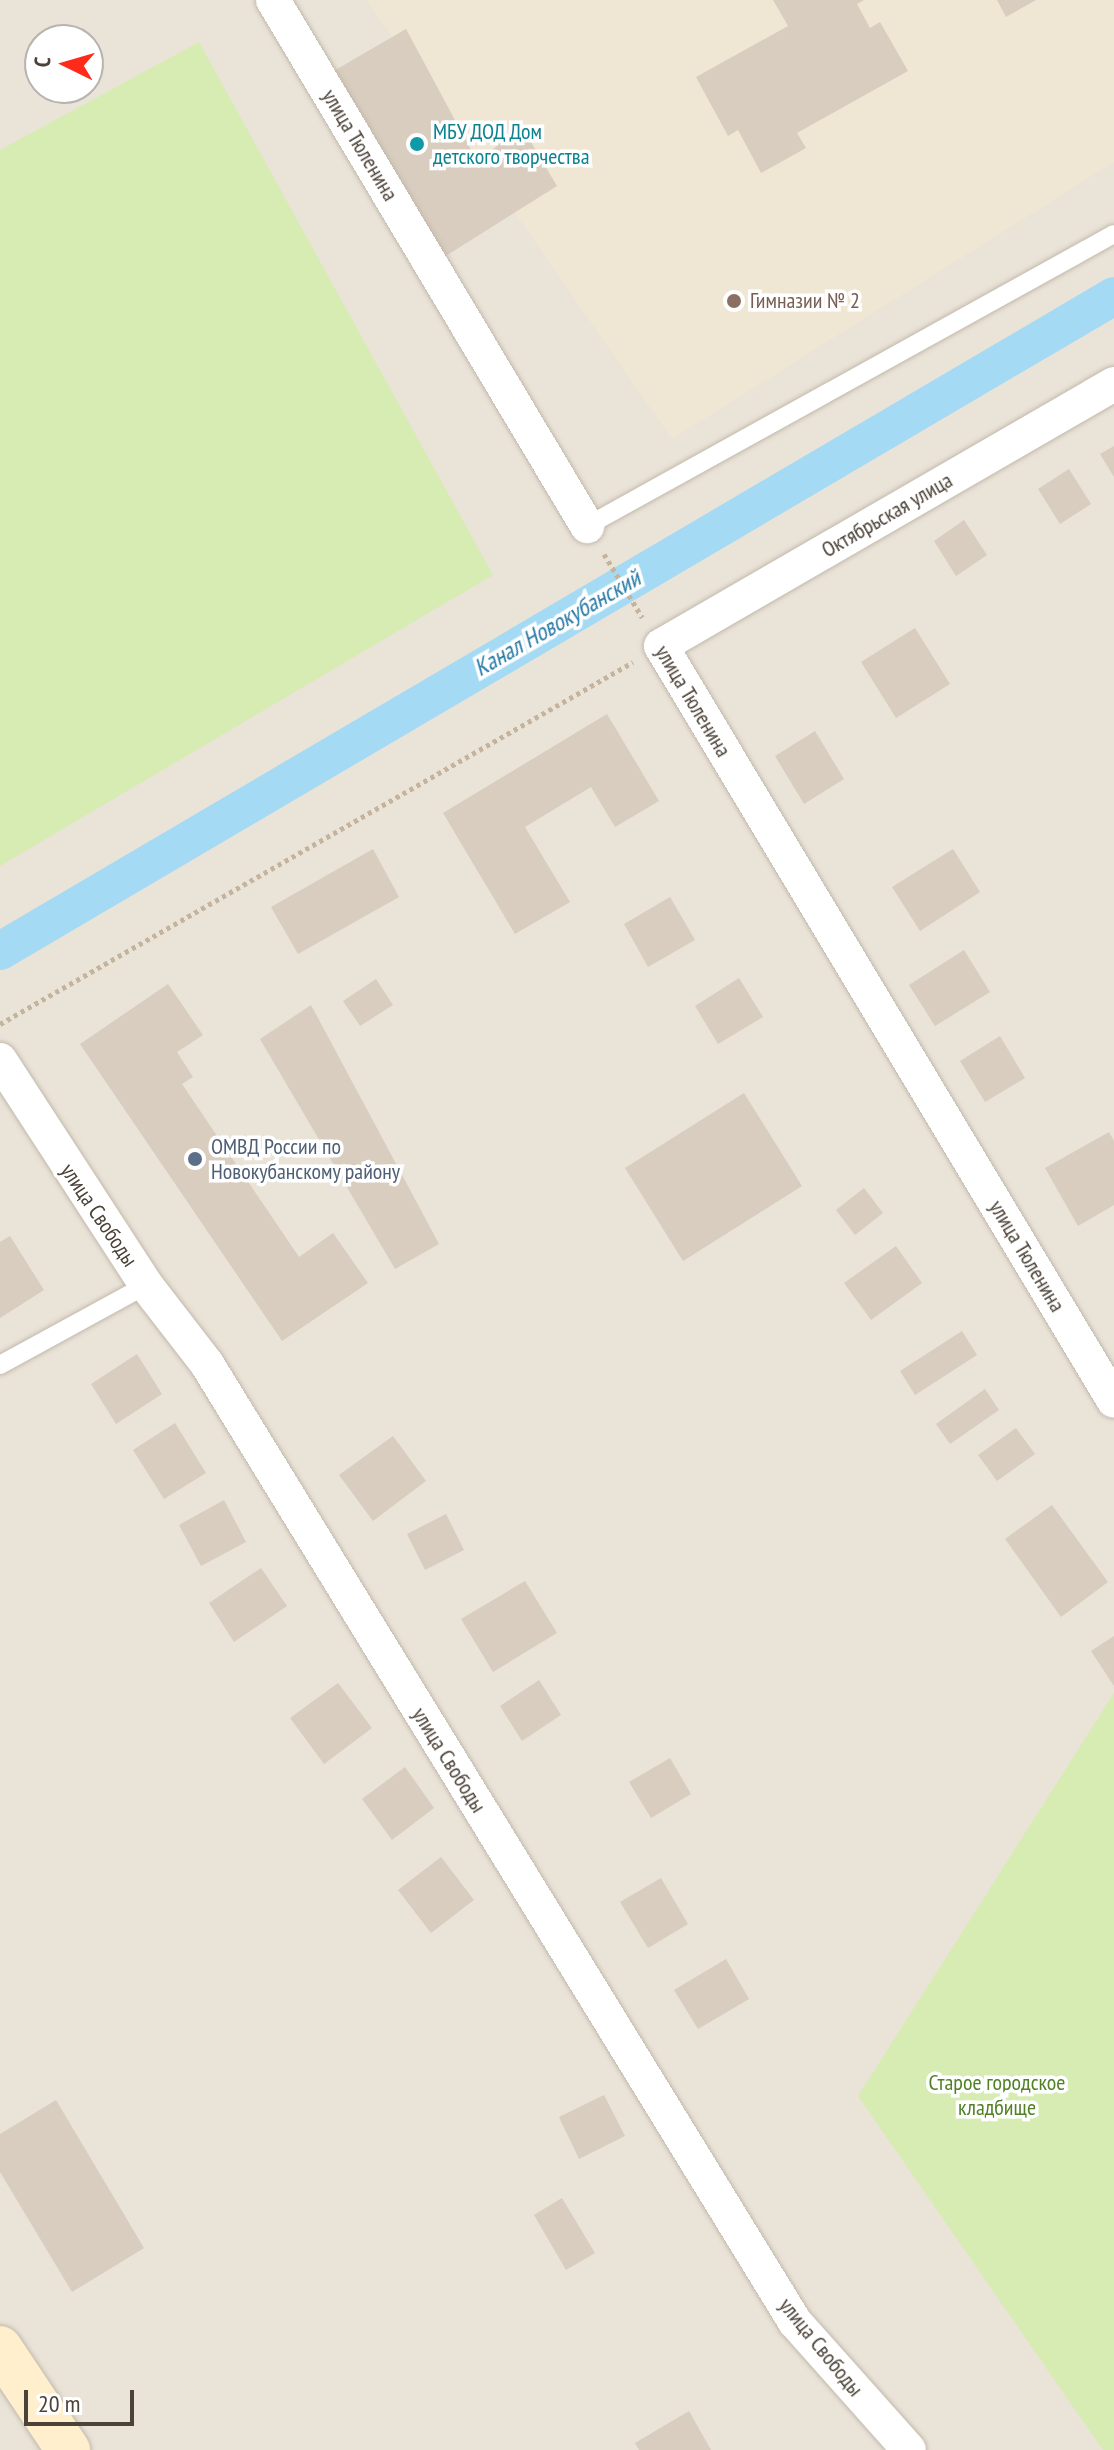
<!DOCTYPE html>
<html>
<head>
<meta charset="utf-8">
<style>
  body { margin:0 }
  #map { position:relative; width:1114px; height:2450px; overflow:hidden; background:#f6f2eb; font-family:"PT Sans Narrow",sans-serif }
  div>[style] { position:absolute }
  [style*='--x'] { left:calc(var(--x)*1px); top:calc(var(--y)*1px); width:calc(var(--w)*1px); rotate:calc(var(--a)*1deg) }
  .residential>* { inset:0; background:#eae3d8 }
  .education>* { inset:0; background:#f0e6d4 }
  .green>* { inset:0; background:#d6ecb2 }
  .canal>* { height:38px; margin:-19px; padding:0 19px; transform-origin:19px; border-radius:19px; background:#a5daf5 }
  .building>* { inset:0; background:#d8cdbf }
  .path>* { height:5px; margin-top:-2.5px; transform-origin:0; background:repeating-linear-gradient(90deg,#c5b49d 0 4px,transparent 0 8px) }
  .roads { filter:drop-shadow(0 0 2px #c2b9ac) drop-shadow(0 0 2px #c2b9ac) }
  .service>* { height:18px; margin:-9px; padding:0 9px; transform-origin:9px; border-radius:9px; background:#fff }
  .minor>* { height:34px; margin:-17px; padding:0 17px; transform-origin:17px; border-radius:17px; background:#fff }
  .secondary>* { height:44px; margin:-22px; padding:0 22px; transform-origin:22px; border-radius:22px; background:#ffefcc }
  .dots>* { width:22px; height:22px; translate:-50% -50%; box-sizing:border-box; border:4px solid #fff; border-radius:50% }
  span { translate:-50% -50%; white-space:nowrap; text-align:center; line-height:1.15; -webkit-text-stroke:7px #fff; paint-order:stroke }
  .culture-label { font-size:22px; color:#0d838f }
  .left { translate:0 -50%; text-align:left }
  .street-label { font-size:22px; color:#4b4238 }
  .education-label { font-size:22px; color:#785e54 }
  .service-label { font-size:22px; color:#4e5e75 }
  .park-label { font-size:22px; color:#508126 }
  .water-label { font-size:24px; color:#2578a4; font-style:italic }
  .north { position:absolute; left:24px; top:24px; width:80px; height:80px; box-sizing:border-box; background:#fff; border:2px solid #b7b3af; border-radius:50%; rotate:275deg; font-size:22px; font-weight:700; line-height:32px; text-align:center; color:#4b4238 }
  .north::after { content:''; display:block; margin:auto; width:28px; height:36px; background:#ff2a19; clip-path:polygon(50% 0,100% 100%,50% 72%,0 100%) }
  .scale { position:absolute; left:24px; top:2390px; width:110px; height:36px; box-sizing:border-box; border:4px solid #4b4238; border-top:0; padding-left:10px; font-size:24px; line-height:28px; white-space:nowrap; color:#4b4238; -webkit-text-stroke:6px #fff; paint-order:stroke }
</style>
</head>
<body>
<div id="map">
  <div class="residential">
    <i style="clip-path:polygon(evenodd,0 0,1114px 0,1114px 2450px,0 2450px,0 0,40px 40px,88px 40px,88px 88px,40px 88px,40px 40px)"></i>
  </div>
  <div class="education">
    <i style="clip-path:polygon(367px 0,1114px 0,1114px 162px,672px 439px)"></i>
  </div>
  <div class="green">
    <i style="clip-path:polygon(199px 42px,493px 575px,0 866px,0 150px)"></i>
    <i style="clip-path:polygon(1114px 1693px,1114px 2450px,1103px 2450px,858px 2096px)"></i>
  </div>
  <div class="canal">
    <i style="--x:0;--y:951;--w:1292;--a:-30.45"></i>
  </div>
  <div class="building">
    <i style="clip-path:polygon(773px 0,864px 0,857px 4px,870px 28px,880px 22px,908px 71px,797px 133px,806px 148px,761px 173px,738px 130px,728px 136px,696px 77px,788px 26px)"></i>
    <i style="clip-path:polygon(997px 0,1036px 0,1006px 17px)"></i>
    <i style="clip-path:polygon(406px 29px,477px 161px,522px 127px,557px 186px,433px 264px,325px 76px)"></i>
    <i style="clip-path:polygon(1114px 446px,1114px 477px,1100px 454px)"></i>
    <i style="clip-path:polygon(1069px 469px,1091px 504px,1060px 524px,1038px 489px)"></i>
    <i style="clip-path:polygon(964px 520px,987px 555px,956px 576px,934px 541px)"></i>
    <i style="clip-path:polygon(915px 628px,950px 684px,896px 718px,861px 662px)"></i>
    <i style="clip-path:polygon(607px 714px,659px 801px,615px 827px,591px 787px,525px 827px,570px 902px,515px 934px,443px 813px)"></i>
    <i style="clip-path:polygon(815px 731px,844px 779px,804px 804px,775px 756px)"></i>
    <i style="clip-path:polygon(373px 849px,399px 897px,298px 954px,271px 907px)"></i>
    <i style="clip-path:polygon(953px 849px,980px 892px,920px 931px,892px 887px)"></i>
    <i style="clip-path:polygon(670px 897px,695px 940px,648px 967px,624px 924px)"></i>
    <i style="clip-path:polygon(964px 950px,990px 992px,935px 1026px,909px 985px)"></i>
    <i style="clip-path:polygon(739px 978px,763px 1017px,718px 1044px,695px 1006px)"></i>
    <i style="clip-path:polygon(376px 979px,393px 1005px,360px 1026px,343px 1001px)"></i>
    <i style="clip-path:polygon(168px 984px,203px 1035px,177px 1052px,193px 1077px,182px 1084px,299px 1257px,333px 1233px,368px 1283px,282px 1341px,80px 1044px)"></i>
    <i style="clip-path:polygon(311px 1005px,439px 1244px,395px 1269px,260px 1039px)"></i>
    <i style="clip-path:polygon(1000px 1036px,1025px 1078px,985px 1102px,960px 1061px)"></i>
    <i style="clip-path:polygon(744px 1093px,802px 1186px,683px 1261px,625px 1168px)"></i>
    <i style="clip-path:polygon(1109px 1132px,1114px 1141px,1114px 1205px,1078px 1226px,1045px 1168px)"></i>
    <i style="clip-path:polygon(864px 1188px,883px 1213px,855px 1235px,836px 1210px)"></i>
    <i style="clip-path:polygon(10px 1236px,44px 1290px,0 1318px,0 1242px)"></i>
    <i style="clip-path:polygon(896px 1246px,922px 1283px,871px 1320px,844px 1283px)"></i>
    <i style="clip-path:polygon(962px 1331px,977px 1355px,915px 1395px,900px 1371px)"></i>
    <i style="clip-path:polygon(137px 1354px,162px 1394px,116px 1424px,91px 1384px)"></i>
    <i style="clip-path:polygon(985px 1389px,999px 1410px,950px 1444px,936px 1424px)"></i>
    <i style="clip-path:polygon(175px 1423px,206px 1473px,164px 1499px,133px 1450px)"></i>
    <i style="clip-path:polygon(1016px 1428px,1035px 1454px,997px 1481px,978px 1455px)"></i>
    <i style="clip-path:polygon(393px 1436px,426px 1481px,373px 1521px,339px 1475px)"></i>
    <i style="clip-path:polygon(224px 1500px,246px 1542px,201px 1566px,179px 1525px)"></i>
    <i style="clip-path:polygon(1052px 1505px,1108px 1582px,1061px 1617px,1005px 1539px)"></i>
    <i style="clip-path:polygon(446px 1514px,464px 1550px,425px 1570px,407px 1534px)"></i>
    <i style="clip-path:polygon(261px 1568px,287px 1606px,234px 1642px,209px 1603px)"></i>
    <i style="clip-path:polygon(525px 1581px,557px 1633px,493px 1672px,461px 1619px)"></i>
    <i style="clip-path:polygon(1114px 1636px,1114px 1686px,1091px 1651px)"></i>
    <i style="clip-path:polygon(539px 1680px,561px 1715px,522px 1741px,500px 1706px)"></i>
    <i style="clip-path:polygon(338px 1683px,372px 1728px,324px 1764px,290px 1718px)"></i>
    <i style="clip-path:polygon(670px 1758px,691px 1794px,651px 1818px,629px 1782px)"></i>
    <i style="clip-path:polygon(405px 1767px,434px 1808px,392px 1840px,362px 1799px)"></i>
    <i style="clip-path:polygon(441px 1857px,474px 1900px,431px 1933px,398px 1890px)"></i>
    <i style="clip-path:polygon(661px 1878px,688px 1924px,648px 1948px,620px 1902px)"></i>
    <i style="clip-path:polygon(726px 1959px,749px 1999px,698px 2029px,674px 1990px)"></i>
    <i style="clip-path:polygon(604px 2095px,625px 2136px,579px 2159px,559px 2117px)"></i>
    <i style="clip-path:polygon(56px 2100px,144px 2248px,72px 2292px,0 2172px,0 2134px)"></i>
    <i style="clip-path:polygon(562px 2198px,595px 2253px,566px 2270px,534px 2215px)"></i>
    <i style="clip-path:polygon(689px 2411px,711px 2450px,639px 2450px,635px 2443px)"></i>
  </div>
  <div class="path">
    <i style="--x:604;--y:554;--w:74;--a:58.9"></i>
    <i style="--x:0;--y:1024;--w:729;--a:-29.76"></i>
  </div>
  <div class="roads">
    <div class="service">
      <i style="--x:587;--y:526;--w:602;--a:-28.99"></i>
      <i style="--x:0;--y:1365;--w:166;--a:-28.7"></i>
    </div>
    <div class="minor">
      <i style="--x:273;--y:0;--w:613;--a:59.16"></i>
      <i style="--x:1114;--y:384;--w:523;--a:149.96"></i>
      <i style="--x:661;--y:646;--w:880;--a:59.04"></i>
      <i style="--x:0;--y:1060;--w:268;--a:57"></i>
      <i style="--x:146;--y:1285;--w:100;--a:52.3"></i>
      <i style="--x:207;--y:1364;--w:1124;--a:58.46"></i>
      <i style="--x:795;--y:2322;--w:171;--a:48.3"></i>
    </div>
    <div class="secondary">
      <i style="--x:0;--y:2348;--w:123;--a:56.3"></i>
    </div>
  </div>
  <div class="dots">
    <i style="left:417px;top:144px;background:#0f9aa8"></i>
    <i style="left:734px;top:301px;background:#8d6e63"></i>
    <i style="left:195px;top:1159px;background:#5c6f8a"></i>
  </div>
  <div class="culture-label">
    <span class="left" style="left:433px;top:144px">МБУ ДОД Дом<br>детского творчества</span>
  </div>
  <div class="street-label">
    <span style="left:360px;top:145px;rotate:59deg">улица Тюленина</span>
    <span style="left:887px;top:515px;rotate:-30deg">Октябрьская улица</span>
    <span style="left:693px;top:701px;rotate:59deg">улица Тюленина</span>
    <span style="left:99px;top:1215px;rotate:56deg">улица Свободы</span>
    <span style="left:1027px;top:1256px;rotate:59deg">улица Тюленина</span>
    <span style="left:449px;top:1760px;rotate:58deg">улица Свободы</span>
    <span style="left:821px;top:2347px;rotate:51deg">улица Свободы</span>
  </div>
  <div class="education-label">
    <span class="left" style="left:750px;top:301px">Гимназии № 2</span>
  </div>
  <div class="service-label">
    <span class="left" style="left:211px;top:1159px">ОМВД России по<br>Новокубанскому району</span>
  </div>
  <div class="park-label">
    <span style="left:997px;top:2095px">Старое городское<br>кладбище</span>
  </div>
  <div class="water-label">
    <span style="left:557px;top:623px;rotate:-30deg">Канал Новокубанский</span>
  </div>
  <div class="north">С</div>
  <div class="scale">20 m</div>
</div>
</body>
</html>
